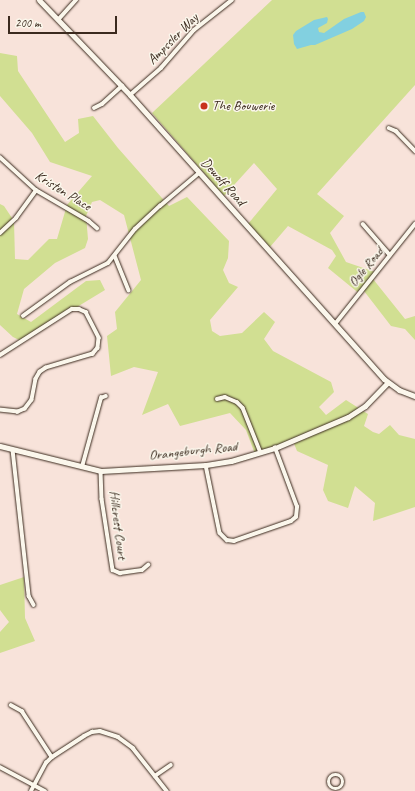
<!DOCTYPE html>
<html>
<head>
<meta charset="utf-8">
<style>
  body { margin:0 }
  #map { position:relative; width:415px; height:791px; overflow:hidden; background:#f8e3da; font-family:Caveat,sans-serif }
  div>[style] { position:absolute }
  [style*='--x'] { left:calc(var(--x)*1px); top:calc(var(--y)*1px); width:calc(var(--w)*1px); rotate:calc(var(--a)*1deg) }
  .green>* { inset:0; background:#d1df92 }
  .water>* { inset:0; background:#82d0e0 }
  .roads { filter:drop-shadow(0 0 1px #3b2a1e) drop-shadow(0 0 1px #3b2a1e) }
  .street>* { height:3.5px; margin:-1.75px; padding:0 1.75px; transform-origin:1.75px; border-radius:1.75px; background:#fbf7ec }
  .street>.ring { margin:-1.75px; padding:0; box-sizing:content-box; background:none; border:3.5px solid #fbf7ec; border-radius:50% }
  .secondary>* { height:5px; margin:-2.5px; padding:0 2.5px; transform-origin:2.5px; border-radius:2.5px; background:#fbf7ec }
  .dots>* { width:11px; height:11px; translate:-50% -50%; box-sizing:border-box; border:2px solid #fbf7ec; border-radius:50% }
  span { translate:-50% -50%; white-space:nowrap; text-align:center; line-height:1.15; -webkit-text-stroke:3px #fbf7ec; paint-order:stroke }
  .street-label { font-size:14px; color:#3b2a1e }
  .poi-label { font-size:14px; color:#3b2a1e }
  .left { translate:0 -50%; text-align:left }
  .scale { position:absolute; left:8px; top:16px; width:109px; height:18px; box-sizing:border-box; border:2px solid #3b2a1e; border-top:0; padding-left:5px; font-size:12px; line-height:14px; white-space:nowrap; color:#3b2a1e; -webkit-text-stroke:3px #fbf7ec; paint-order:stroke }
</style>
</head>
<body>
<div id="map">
  <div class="green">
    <i style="clip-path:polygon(272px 0,415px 0,415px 85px,317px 194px,344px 216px,330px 233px,346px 262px,378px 273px,373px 279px,405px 319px,415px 316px,415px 340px,405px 329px,391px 326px,364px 291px,361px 295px,328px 268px,336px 256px,332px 250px,288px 226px,270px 247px,248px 224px,277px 189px,254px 163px,224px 196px,152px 113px)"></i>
    <i style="clip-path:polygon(0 53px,17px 56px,18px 71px,65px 142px,79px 133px,78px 119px,93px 116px,118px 148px,169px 206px,187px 197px,229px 241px,228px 258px,223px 270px,229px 283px,238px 287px,210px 320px,212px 331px,220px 336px,242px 333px,264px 312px,275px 322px,264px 339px,273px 351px,331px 382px,334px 392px,319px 407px,326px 415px,346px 400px,368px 414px,364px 426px,373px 432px,379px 434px,390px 425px,399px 435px,415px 439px,415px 507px,373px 521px,375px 503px,355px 486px,348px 508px,328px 501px,323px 490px,328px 465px,297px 451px,293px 441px,255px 454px,246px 430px,230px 413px,180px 426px,168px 404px,142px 415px,158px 372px,134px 367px,111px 376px,107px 336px,117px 329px,115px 312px,141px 280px,124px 215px,100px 200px,92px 202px,86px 216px,88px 239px,85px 248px,55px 263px,24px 289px,17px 314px,31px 322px,86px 281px,100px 280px,105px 290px,21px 341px,13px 337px,0 325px,0 204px,4px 206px,14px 221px,15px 259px,28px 260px,49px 239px,57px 239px,67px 205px,92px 176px,50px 162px,32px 133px,0 96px)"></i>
    <i style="clip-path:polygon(24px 577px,25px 618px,35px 641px,0 653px,0 632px,9px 622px,0 610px,0 585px)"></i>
  </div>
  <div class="water">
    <i style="clip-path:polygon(361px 12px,364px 12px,366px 17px,364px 21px,352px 29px,315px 45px,311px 45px,297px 49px,294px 44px,293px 35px,296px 31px,314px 20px,327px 17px,328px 19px,327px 23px,318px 28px,319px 32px,324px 33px,344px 19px)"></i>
  </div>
  <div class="roads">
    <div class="street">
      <i style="--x:58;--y:20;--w:27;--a:-48"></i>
      <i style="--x:130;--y:95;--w:41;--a:-41.1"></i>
      <i style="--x:161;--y:68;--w:50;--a:-49"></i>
      <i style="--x:194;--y:30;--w:48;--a:-38.3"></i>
      <i style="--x:94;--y:108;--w:9;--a:-27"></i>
      <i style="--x:102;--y:104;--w:27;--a:-42"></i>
      <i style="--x:389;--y:128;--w:8;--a:23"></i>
      <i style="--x:396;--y:131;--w:28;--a:46"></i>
      <i style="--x:0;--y:157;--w:49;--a:42.5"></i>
      <i style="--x:36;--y:190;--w:61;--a:30.3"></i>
      <i style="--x:89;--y:221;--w:11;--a:41"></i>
      <i style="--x:363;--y:224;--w:41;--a:48.9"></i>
      <i style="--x:0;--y:233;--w:22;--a:-43"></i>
      <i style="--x:16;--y:218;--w:34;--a:-54"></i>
      <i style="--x:115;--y:256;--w:37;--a:68"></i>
      <i style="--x:23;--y:316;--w:58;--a:-35.9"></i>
      <i style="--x:70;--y:282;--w:42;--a:-26.6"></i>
      <i style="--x:108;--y:263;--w:43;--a:-51.5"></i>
      <i style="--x:135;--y:229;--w:34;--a:-43"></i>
      <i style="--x:160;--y:206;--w:51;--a:-40.2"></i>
      <i style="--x:335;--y:324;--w:128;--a:-51.3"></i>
      <i style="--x:0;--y:355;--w:85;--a:-32.6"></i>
      <i style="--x:72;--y:309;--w:7;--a:0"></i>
      <i style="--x:79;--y:309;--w:8;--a:23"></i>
      <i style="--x:86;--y:312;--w:29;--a:63"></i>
      <i style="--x:99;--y:338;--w:10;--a:96"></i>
      <i style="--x:98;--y:348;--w:8;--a:130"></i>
      <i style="--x:93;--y:354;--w:49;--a:163.4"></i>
      <i style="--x:46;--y:368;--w:7;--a:146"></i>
      <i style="--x:40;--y:372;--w:8;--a:120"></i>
      <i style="--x:36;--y:379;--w:21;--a:101"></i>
      <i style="--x:32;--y:400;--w:11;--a:128"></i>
      <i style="--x:25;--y:409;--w:8;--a:157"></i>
      <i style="--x:18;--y:412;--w:18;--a:-174"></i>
      <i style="--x:217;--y:399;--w:8;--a:-14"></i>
      <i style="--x:225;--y:397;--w:13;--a:23"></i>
      <i style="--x:237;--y:402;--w:8;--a:45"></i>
      <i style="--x:243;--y:408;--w:48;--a:68.2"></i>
      <i style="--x:13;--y:450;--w:147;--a:83.7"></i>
      <i style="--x:29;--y:596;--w:10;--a:61"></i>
      <i style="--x:206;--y:465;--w:69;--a:78.4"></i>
      <i style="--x:220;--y:533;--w:10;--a:45"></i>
      <i style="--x:227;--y:540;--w:7;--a:8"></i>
      <i style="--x:234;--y:541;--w:60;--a:-19.3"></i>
      <i style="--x:291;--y:521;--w:6;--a:-39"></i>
      <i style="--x:296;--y:517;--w:10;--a:-84"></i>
      <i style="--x:297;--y:507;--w:63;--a:-110.4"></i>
      <i style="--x:82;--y:467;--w:72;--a:-74.6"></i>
      <i style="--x:101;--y:398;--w:5;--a:-22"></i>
      <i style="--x:101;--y:471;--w:28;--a:88"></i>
      <i style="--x:102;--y:499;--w:72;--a:81.2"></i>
      <i style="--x:113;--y:570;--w:8;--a:23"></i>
      <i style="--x:120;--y:573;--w:22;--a:-8"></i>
      <i style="--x:142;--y:570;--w:8;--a:-40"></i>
      <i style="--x:11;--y:705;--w:13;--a:29"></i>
      <i style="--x:22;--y:711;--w:55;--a:56.9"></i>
      <i style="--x:0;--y:767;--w:51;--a:28.1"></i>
      <i class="ring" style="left:329px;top:775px;width:10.5px;height:10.5px"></i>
      <i style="--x:155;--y:776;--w:19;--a:-35"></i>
      <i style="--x:31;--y:791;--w:32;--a:-62"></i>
      <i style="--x:46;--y:763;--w:8;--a:-45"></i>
      <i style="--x:52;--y:757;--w:38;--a:-33"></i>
      <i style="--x:84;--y:736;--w:9;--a:-27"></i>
      <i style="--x:92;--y:732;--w:8;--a:-7"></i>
      <i style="--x:100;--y:731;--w:19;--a:18"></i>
      <i style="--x:118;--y:737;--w:19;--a:36"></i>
      <i style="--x:133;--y:748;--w:55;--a:51.7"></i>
    </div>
    <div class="secondary">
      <i style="--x:39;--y:0;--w:132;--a:46.2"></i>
      <i style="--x:130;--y:95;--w:381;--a:48.2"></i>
      <i style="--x:384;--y:379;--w:19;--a:36"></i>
      <i style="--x:399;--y:390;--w:17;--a:21"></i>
      <i style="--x:0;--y:446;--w:104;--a:13.9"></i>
      <i style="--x:101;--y:471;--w:105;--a:-3.3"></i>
      <i style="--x:206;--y:465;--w:25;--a:-9"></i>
      <i style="--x:231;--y:461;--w:46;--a:-16.5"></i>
      <i style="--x:275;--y:448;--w:79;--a:-23"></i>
      <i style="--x:348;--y:417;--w:20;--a:-33"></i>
      <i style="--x:365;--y:406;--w:32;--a:-46"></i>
    </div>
  </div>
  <div class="dots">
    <i style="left:204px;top:106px;background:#c8321e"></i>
  </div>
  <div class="street-label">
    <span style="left:173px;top:39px;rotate:-45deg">Ampssler Way</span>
    <span style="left:223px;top:182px;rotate:48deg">Dewolf Road</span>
    <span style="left:63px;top:191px;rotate:32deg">Kristen Place</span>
    <span style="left:366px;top:267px;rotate:-51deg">Ogle Road</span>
    <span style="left:193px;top:451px;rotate:-6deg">Orangeburgh Road</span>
    <span style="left:118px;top:525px;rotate:83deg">Hillcrest Court</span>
  </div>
  <div class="poi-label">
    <span class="left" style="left:212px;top:106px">The Bouwerie</span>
  </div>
  <div class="scale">200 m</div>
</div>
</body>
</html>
